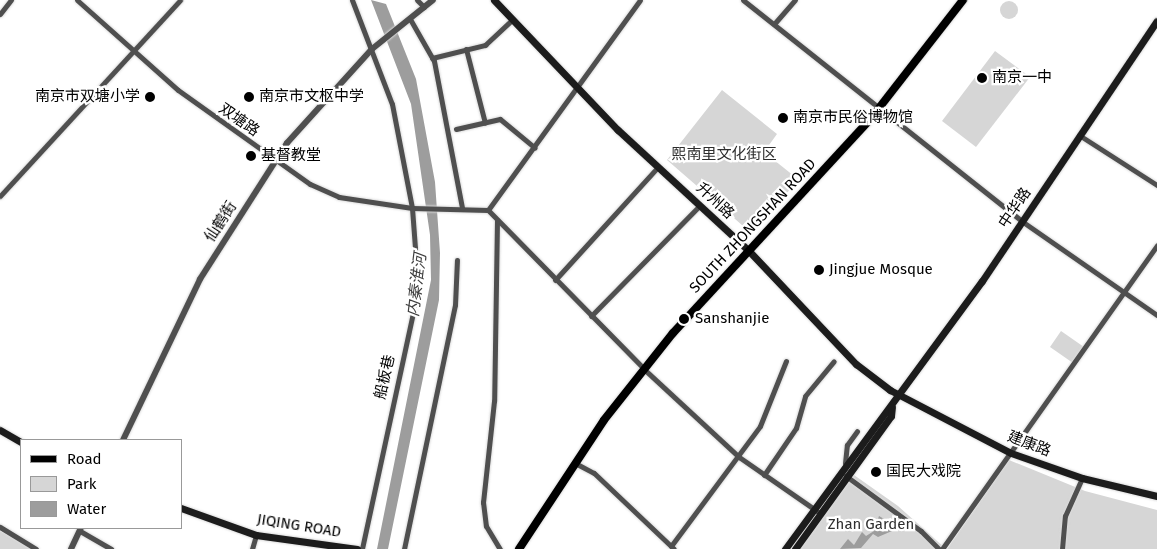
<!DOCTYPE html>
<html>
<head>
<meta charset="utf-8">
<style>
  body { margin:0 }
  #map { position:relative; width:1157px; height:549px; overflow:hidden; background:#fff; font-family:"Fira Sans","Noto Sans SC",sans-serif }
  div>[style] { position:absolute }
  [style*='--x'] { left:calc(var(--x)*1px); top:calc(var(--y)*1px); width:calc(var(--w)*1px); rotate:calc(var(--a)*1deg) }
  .green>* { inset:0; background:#d6d6d6 }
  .round { border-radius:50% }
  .water>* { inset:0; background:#9d9d9d }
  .roads { filter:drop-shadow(0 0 1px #dbdbdb) drop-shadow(0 0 1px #dbdbdb) }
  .minor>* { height:5px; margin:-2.5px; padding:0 2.5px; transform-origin:2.5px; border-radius:2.5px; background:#4f4f4f }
  .tertiary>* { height:6px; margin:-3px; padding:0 3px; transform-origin:3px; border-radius:3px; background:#4f4f4f }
  .secondary>* { height:7px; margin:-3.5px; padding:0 3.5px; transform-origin:3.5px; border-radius:3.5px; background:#1c1c1c }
  .primary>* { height:8px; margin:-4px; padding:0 4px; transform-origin:4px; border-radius:4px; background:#000 }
  .dots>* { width:14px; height:14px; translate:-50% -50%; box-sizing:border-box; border:2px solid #fff; border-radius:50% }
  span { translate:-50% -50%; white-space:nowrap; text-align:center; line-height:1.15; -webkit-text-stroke:4.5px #fff; paint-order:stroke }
  .poi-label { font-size:15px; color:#000 }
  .left { translate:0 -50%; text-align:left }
  .right { translate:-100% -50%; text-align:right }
  .street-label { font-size:15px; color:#000 }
  .park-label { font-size:15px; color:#2d2d2d }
  .water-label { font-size:16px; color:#3e3e3e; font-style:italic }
  .legend { position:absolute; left:20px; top:439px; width:162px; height:90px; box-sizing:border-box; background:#fff; border:1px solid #999; margin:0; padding:6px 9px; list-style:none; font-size:15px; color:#000 }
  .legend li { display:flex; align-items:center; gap:10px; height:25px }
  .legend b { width:25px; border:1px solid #999 }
</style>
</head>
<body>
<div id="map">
  <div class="green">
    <i class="round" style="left:1000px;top:1px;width:18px;height:18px"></i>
    <i style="clip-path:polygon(995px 51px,1030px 77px,976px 147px,942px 121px)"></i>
    <i style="clip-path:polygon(722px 90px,777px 134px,764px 152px,799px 180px,750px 232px,667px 160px)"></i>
    <i style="clip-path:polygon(1061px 331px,1084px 347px,1073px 363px,1050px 347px)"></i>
    <i style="clip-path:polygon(1009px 460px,1085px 491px,1157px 510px,1157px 549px,947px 549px)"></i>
    <i style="clip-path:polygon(854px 475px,898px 506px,946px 549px,794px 549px)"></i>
    <i style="clip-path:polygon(0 531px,33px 549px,0 549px)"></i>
  </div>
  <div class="water">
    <i style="clip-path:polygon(371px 0,386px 4px,416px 79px,435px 182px,440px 253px,439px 300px,388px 549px,377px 549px,431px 280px,430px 235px,411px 104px)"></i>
    <i style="clip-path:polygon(879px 516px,891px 523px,892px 531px,878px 537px,873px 534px,861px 548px,840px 549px,848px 539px,854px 545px,862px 532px,866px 536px,874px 531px)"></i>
  </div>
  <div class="roads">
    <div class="minor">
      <i style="--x:77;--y:0;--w:135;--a:41.7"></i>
      <i style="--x:178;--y:90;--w:162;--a:35.5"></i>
      <i style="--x:310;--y:184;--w:32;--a:24"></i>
      <i style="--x:339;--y:197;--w:74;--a:8.6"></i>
      <i style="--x:412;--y:208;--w:76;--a:1.5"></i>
      <i style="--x:352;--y:0;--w:111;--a:69"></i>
      <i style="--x:392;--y:104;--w:106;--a:79.1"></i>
      <i style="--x:412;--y:208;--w:40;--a:85.7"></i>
      <i style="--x:415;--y:248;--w:60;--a:91"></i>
      <i style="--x:414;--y:308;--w:247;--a:102.2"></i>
      <i style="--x:417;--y:0;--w:10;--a:45"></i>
      <i style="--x:743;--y:0;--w:357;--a:38.4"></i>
      <i style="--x:1023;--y:222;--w:163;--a:34.8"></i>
      <i style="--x:0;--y:14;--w:18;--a:-52"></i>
      <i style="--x:410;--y:19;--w:48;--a:60.3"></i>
      <i style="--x:434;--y:61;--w:150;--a:79.2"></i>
      <i style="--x:774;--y:24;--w:32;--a:-49"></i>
      <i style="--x:466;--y:49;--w:76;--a:75.6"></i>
      <i style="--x:432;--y:58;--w:55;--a:-13.8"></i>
      <i style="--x:485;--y:45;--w:35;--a:-43"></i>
      <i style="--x:456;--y:129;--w:45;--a:-12.8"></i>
      <i style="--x:500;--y:119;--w:45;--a:39.6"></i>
      <i style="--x:1079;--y:135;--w:93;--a:32.7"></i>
      <i style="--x:0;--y:196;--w:266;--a:-47.4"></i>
      <i style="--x:488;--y:210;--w:224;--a:45.5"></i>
      <i style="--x:645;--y:370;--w:128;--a:42.8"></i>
      <i style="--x:739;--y:457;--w:95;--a:34.7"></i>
      <i style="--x:488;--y:210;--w:259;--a:-54.1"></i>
      <i style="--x:497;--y:220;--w:181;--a:90.9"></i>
      <i style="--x:494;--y:401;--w:102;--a:96.2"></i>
      <i style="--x:483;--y:502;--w:24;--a:83"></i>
      <i style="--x:486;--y:526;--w:27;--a:59"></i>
      <i style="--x:555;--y:280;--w:153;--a:-47.7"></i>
      <i style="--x:591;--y:316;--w:154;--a:-45.5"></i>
      <i style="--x:575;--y:463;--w:21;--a:28"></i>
      <i style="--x:594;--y:473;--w:110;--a:43.5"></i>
      <i style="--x:845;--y:463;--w:18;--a:-84"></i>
      <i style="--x:847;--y:445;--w:17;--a:-54"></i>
      <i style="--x:764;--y:475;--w:57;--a:-55.8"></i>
      <i style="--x:796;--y:428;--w:33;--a:-74"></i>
      <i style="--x:805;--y:396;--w:45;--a:-50.4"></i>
      <i style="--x:846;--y:476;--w:93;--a:36.3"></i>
      <i style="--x:921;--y:531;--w:25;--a:45"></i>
      <i style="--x:0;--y:527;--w:42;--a:31.4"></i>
      <i style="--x:80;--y:531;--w:36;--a:30"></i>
      <i style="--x:671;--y:546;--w:149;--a:-53.4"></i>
      <i style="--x:760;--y:426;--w:70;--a:-68.2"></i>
      <i style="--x:252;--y:549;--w:15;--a:-74"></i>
      <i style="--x:404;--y:549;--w:249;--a:-78.2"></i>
      <i style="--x:455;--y:305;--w:45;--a:-87.5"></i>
      <i style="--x:942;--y:549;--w:372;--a:-54.7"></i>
      <i style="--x:1062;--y:549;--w:33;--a:-85"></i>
      <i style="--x:1065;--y:516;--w:42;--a:-65.9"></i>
    </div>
    <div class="tertiary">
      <i style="--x:123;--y:440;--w:178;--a:-64.4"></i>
      <i style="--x:200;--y:279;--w:161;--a:-57.4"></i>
      <i style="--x:287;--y:143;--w:127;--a:-47.9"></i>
      <i style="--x:372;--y:49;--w:78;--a:-38.8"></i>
      <i style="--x:71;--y:549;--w:23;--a:-65"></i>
    </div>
    <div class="secondary">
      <i style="--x:494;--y:0;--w:180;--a:46.4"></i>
      <i style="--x:618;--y:130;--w:178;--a:42.7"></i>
      <i style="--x:749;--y:251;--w:156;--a:46.6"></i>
      <i style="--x:856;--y:364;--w:43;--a:37.4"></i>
      <i style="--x:890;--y:390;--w:136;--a:27.5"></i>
      <i style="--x:1011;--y:453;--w:75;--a:19.4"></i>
      <i style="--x:1082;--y:478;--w:77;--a:13.5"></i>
      <i style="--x:0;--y:430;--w:24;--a:30"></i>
      <i style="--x:181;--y:508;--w:80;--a:19.8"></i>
      <i style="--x:256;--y:535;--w:102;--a:7.9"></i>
      <i style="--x:785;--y:549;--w:333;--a:-53.7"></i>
      <i style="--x:982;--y:281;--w:313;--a:-56.1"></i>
      <i style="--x:795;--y:549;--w:164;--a:-54.2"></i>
      <i style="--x:891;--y:416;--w:9;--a:-84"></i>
    </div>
    <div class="primary">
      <i style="--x:519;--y:549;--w:154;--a:-56.6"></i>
      <i style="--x:604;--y:420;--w:111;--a:-51.6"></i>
      <i style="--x:673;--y:333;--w:294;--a:-47.3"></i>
      <i style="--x:872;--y:117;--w:148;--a:-52.1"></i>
    </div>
  </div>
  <div class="dots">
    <i style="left:982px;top:78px;background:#000"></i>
    <i style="left:150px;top:97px;background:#000"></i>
    <i style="left:249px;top:97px;background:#000"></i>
    <i style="left:783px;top:118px;background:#000"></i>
    <i style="left:251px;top:156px;background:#000"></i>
    <i style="left:819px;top:270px;background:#000"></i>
    <i style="left:684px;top:319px;background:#000"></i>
    <i style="left:876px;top:472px;background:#000"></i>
  </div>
  <div class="poi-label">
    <span class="left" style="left:992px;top:78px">南京一中</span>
    <span class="right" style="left:140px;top:97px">南京市双塘小学</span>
    <span class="left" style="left:259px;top:97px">南京市文枢中学</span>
    <span class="left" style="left:793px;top:118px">南京市民俗博物馆</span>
    <span class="left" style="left:261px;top:156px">基督教堂</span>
    <span class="left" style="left:829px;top:270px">Jingjue Mosque</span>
    <span class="left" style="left:695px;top:319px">Sanshanjie</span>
    <span class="left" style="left:886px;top:472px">国民大戏院</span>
  </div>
  <div class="street-label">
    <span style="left:239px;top:120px;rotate:35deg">双塘路</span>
    <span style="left:715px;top:201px;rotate:43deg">升州路</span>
    <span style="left:1015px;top:208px;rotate:-56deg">中华路</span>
    <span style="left:221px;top:222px;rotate:-57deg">仙鹤街</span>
    <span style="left:753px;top:226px;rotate:-47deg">SOUTH ZHONGSHAN ROAD</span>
    <span style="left:385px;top:377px;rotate:-77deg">船板巷</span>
    <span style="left:1029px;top:444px;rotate:21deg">建康路</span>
    <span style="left:299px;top:526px;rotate:9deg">JIQING ROAD</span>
  </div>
  <div class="park-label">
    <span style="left:724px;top:155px">熙南里文化街区</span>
    <span style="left:871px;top:525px">Zhan Garden</span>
  </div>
  <div class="water-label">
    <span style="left:417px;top:285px;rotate:-83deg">内秦淮河</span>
  </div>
  <ul class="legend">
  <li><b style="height:6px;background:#000"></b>Road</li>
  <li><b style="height:14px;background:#d6d6d6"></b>Park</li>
  <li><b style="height:14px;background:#9d9d9d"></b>Water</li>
  </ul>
</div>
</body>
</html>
